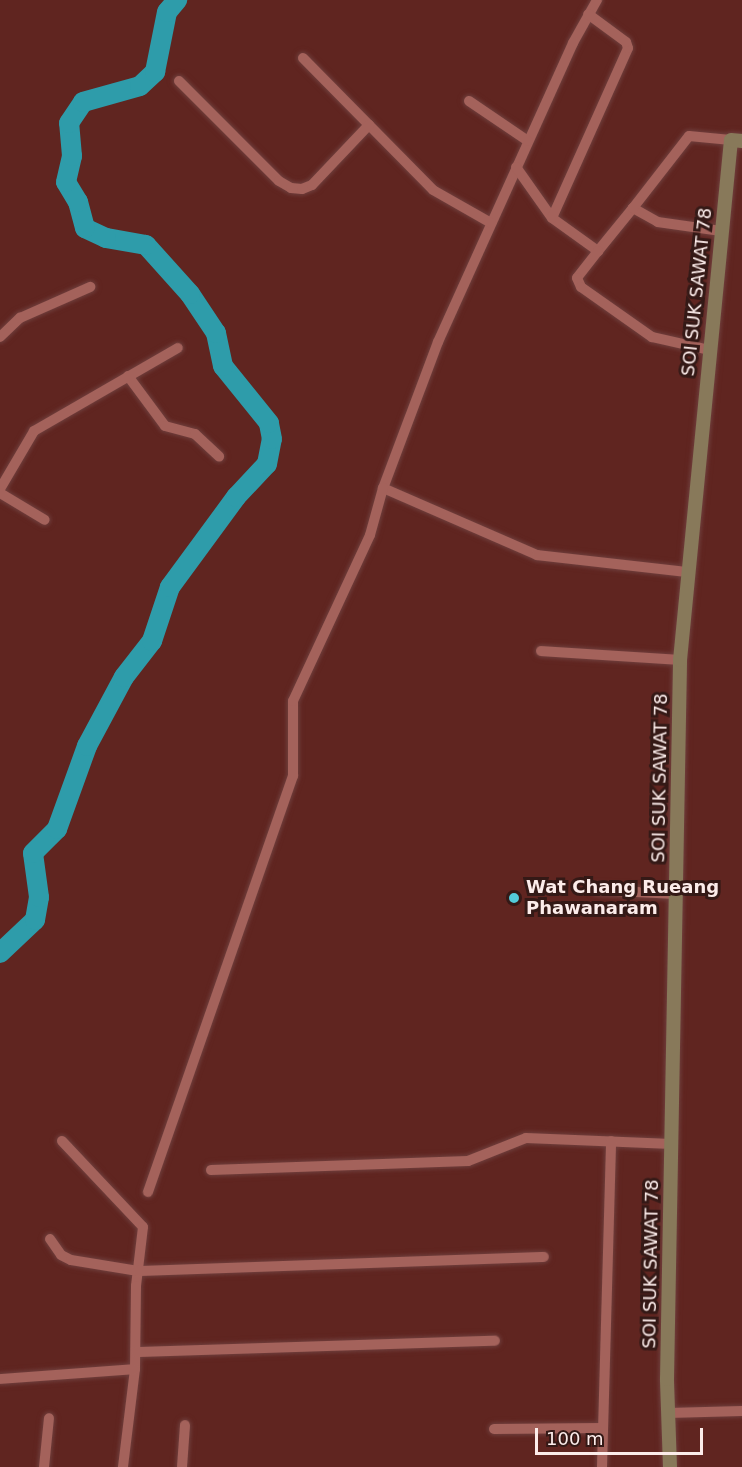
<!DOCTYPE html>
<html>
<head>
<meta charset="utf-8">
<style>
  body { margin:0 }
  #map { position:relative; width:742px; height:1467px; overflow:hidden; background:#602520; font-family:"DejaVu Sans",sans-serif }
  div>[style] { position:absolute }
  [style*='--x'] { left:calc(var(--x)*1px); top:calc(var(--y)*1px); width:calc(var(--w)*1px); rotate:calc(var(--a)*1deg) }
  .river>* { height:20px; margin:-10px; padding:0 10px; transform-origin:10px; border-radius:10px; background:#2e9caa }
  .roads { filter:drop-shadow(0 0 2px #6f3f3d) drop-shadow(0 0 2px #6f3f3d) }
  .street>* { height:10px; margin:-5px; padding:0 5px; transform-origin:5px; border-radius:5px; background:#a4625b }
  .secondary>* { height:14px; margin:-7px; padding:0 7px; transform-origin:7px; border-radius:7px; background:#88795a }
  .dots>* { width:16px; height:16px; translate:-50% -50%; box-sizing:border-box; border:3px solid #341916; border-radius:50% }
  span { translate:-50% -50%; white-space:nowrap; text-align:center; line-height:1.15; -webkit-text-stroke:6px #341916; paint-order:stroke }
  .street-label { font-size:18px; color:#fcecea }
  .poi-label { font-size:18px; color:#fcecea; font-weight:700 }
  .left { translate:0 -50%; text-align:left }
  .scale { position:absolute; left:535px; top:1428px; width:168px; height:27px; box-sizing:border-box; border:3px solid #fcecea; border-top:0; padding-left:8px; font-size:18px; line-height:21px; white-space:nowrap; color:#fcecea; -webkit-text-stroke:4px #341916; paint-order:stroke }
</style>
</head>
<body>
<div id="map">
  <div class="river">
    <i style="--x:0;--y:953;--w:48;--a:-43.3"></i>
    <i style="--x:35;--y:920;--w:23;--a:-80"></i>
    <i style="--x:39;--y:897;--w:44;--a:-97.8"></i>
    <i style="--x:33;--y:853;--w:34;--a:-45"></i>
    <i style="--x:57;--y:829;--w:88;--a:-70.1"></i>
    <i style="--x:87;--y:746;--w:78;--a:-61.8"></i>
    <i style="--x:124;--y:677;--w:46;--a:-52.1"></i>
    <i style="--x:152;--y:641;--w:57;--a:-71.6"></i>
    <i style="--x:170;--y:587;--w:112;--a:-53.7"></i>
    <i style="--x:236;--y:497;--w:45;--a:-46.8"></i>
    <i style="--x:267;--y:464;--w:25;--a:-79"></i>
    <i style="--x:272;--y:439;--w:16;--a:-101"></i>
    <i style="--x:269;--y:423;--w:73;--a:-128.9"></i>
    <i style="--x:223;--y:366;--w:34;--a:-102"></i>
    <i style="--x:216;--y:333;--w:47;--a:-123.7"></i>
    <i style="--x:190;--y:294;--w:66;--a:-131.9"></i>
    <i style="--x:146;--y:245;--w:41;--a:-170.1"></i>
    <i style="--x:106;--y:238;--w:23;--a:-155"></i>
    <i style="--x:85;--y:228;--w:27;--a:-105"></i>
    <i style="--x:78;--y:202;--w:23;--a:-121"></i>
    <i style="--x:66;--y:182;--w:27;--a:-77"></i>
    <i style="--x:72;--y:156;--w:33;--a:-95"></i>
    <i style="--x:69;--y:123;--w:25;--a:-56"></i>
    <i style="--x:83;--y:102;--w:59;--a:-15.7"></i>
    <i style="--x:140;--y:86;--w:21;--a:-43"></i>
    <i style="--x:155;--y:72;--w:61;--a:-78.7"></i>
    <i style="--x:167;--y:12;--w:16;--a:-50"></i>
  </div>
  <div class="roads">
    <div class="street">
      <i style="--x:597;--y:0;--w:49;--a:119.2"></i>
      <i style="--x:573;--y:43;--w:328;--a:114.3"></i>
      <i style="--x:438;--y:342;--w:156;--a:110.6"></i>
      <i style="--x:383;--y:488;--w:168;--a:23.5"></i>
      <i style="--x:537;--y:555;--w:150;--a:6.5"></i>
      <i style="--x:303;--y:58;--w:185;--a:45.4"></i>
      <i style="--x:433;--y:190;--w:67;--a:29.6"></i>
      <i style="--x:179;--y:81;--w:141;--a:45"></i>
      <i style="--x:279;--y:181;--w:14;--a:30"></i>
      <i style="--x:291;--y:188;--w:11;--a:5"></i>
      <i style="--x:302;--y:189;--w:11;--a:-22"></i>
      <i style="--x:312;--y:185;--w:83;--a:-46.5"></i>
      <i style="--x:469;--y:101;--w:71;--a:34.1"></i>
      <i style="--x:516;--y:167;--w:62;--a:54.8"></i>
      <i style="--x:552;--y:218;--w:57;--a:35.7"></i>
      <i style="--x:598;--y:251;--w:55;--a:-50.9"></i>
      <i style="--x:552;--y:218;--w:186;--a:-65.9"></i>
      <i style="--x:628;--y:48;--w:6;--a:-108"></i>
      <i style="--x:626;--y:42;--w:47;--a:-143.6"></i>
      <i style="--x:721;--y:231;--w:64;--a:-171.9"></i>
      <i style="--x:658;--y:222;--w:29;--a:-151"></i>
      <i style="--x:633;--y:208;--w:91;--a:-52.1"></i>
      <i style="--x:689;--y:136;--w:42;--a:5.4"></i>
      <i style="--x:598;--y:251;--w:34;--a:128"></i>
      <i style="--x:577;--y:278;--w:10;--a:66"></i>
      <i style="--x:581;--y:287;--w:87;--a:35.2"></i>
      <i style="--x:652;--y:337;--w:58;--a:12.8"></i>
      <i style="--x:0;--y:337;--w:28;--a:-44"></i>
      <i style="--x:20;--y:318;--w:77;--a:-23.9"></i>
      <i style="--x:128;--y:376;--w:62;--a:53.5"></i>
      <i style="--x:165;--y:426;--w:31;--a:15"></i>
      <i style="--x:195;--y:434;--w:33;--a:43"></i>
      <i style="--x:0;--y:489;--w:67;--a:-59.6"></i>
      <i style="--x:34;--y:431;--w:166;--a:-30"></i>
      <i style="--x:0;--y:493;--w:52;--a:31"></i>
      <i style="--x:541;--y:651;--w:139;--a:3.7"></i>
      <i style="--x:597;--y:890;--w:79;--a:2.9"></i>
      <i style="--x:62;--y:1141;--w:118;--a:46.7"></i>
      <i style="--x:143;--y:1227;--w:59;--a:96.8"></i>
      <i style="--x:136;--y:1286;--w:83;--a:90.7"></i>
      <i style="--x:135;--y:1369;--w:99;--a:97"></i>
      <i style="--x:211;--y:1170;--w:257;--a:-2"></i>
      <i style="--x:468;--y:1161;--w:62;--a:-21.6"></i>
      <i style="--x:526;--y:1138;--w:146;--a:2.4"></i>
      <i style="--x:148;--y:1192;--w:441;--a:-70.8"></i>
      <i style="--x:293;--y:776;--w:75;--a:-90"></i>
      <i style="--x:293;--y:701;--w:183;--a:-65.1"></i>
      <i style="--x:370;--y:535;--w:49;--a:-74.5"></i>
      <i style="--x:50;--y:1239;--w:19;--a:55"></i>
      <i style="--x:61;--y:1255;--w:11;--a:27"></i>
      <i style="--x:71;--y:1260;--w:68;--a:9.3"></i>
      <i style="--x:138;--y:1271;--w:406;--a:-2"></i>
      <i style="--x:136;--y:1352;--w:359;--a:-1.8"></i>
      <i style="--x:0;--y:1379;--w:135;--a:-4.2"></i>
      <i style="--x:668;--y:1413;--w:74;--a:-1.5"></i>
      <i style="--x:494;--y:1429;--w:108;--a:-0.5"></i>
      <i style="--x:44;--y:1467;--w:49;--a:-84.2"></i>
      <i style="--x:182;--y:1467;--w:42;--a:-85.9"></i>
      <i style="--x:602;--y:1467;--w:326;--a:-88.4"></i>
    </div>
    <div class="secondary">
      <i style="--x:670;--y:1467;--w:88;--a:-92"></i>
      <i style="--x:667;--y:1379;--w:719;--a:-88.96"></i>
      <i style="--x:680;--y:660;--w:522;--a:-84.4"></i>
      <i style="--x:731;--y:140;--w:11;--a:5"></i>
    </div>
  </div>
  <div class="dots">
    <i style="left:514px;top:898px;background:#53cbda"></i>
  </div>
  <div class="street-label">
    <span style="left:697px;top:292px;rotate:-84deg">SOI SUK SAWAT 78</span>
    <span style="left:660px;top:778px;rotate:-89deg">SOI SUK SAWAT 78</span>
    <span style="left:651px;top:1264px;rotate:-89deg">SOI SUK SAWAT 78</span>
  </div>
  <div class="poi-label">
    <span class="left" style="left:526px;top:898px">Wat Chang Rueang<br>Phawanaram</span>
  </div>
  <div class="scale">100 m</div>
</div>
</body>
</html>
